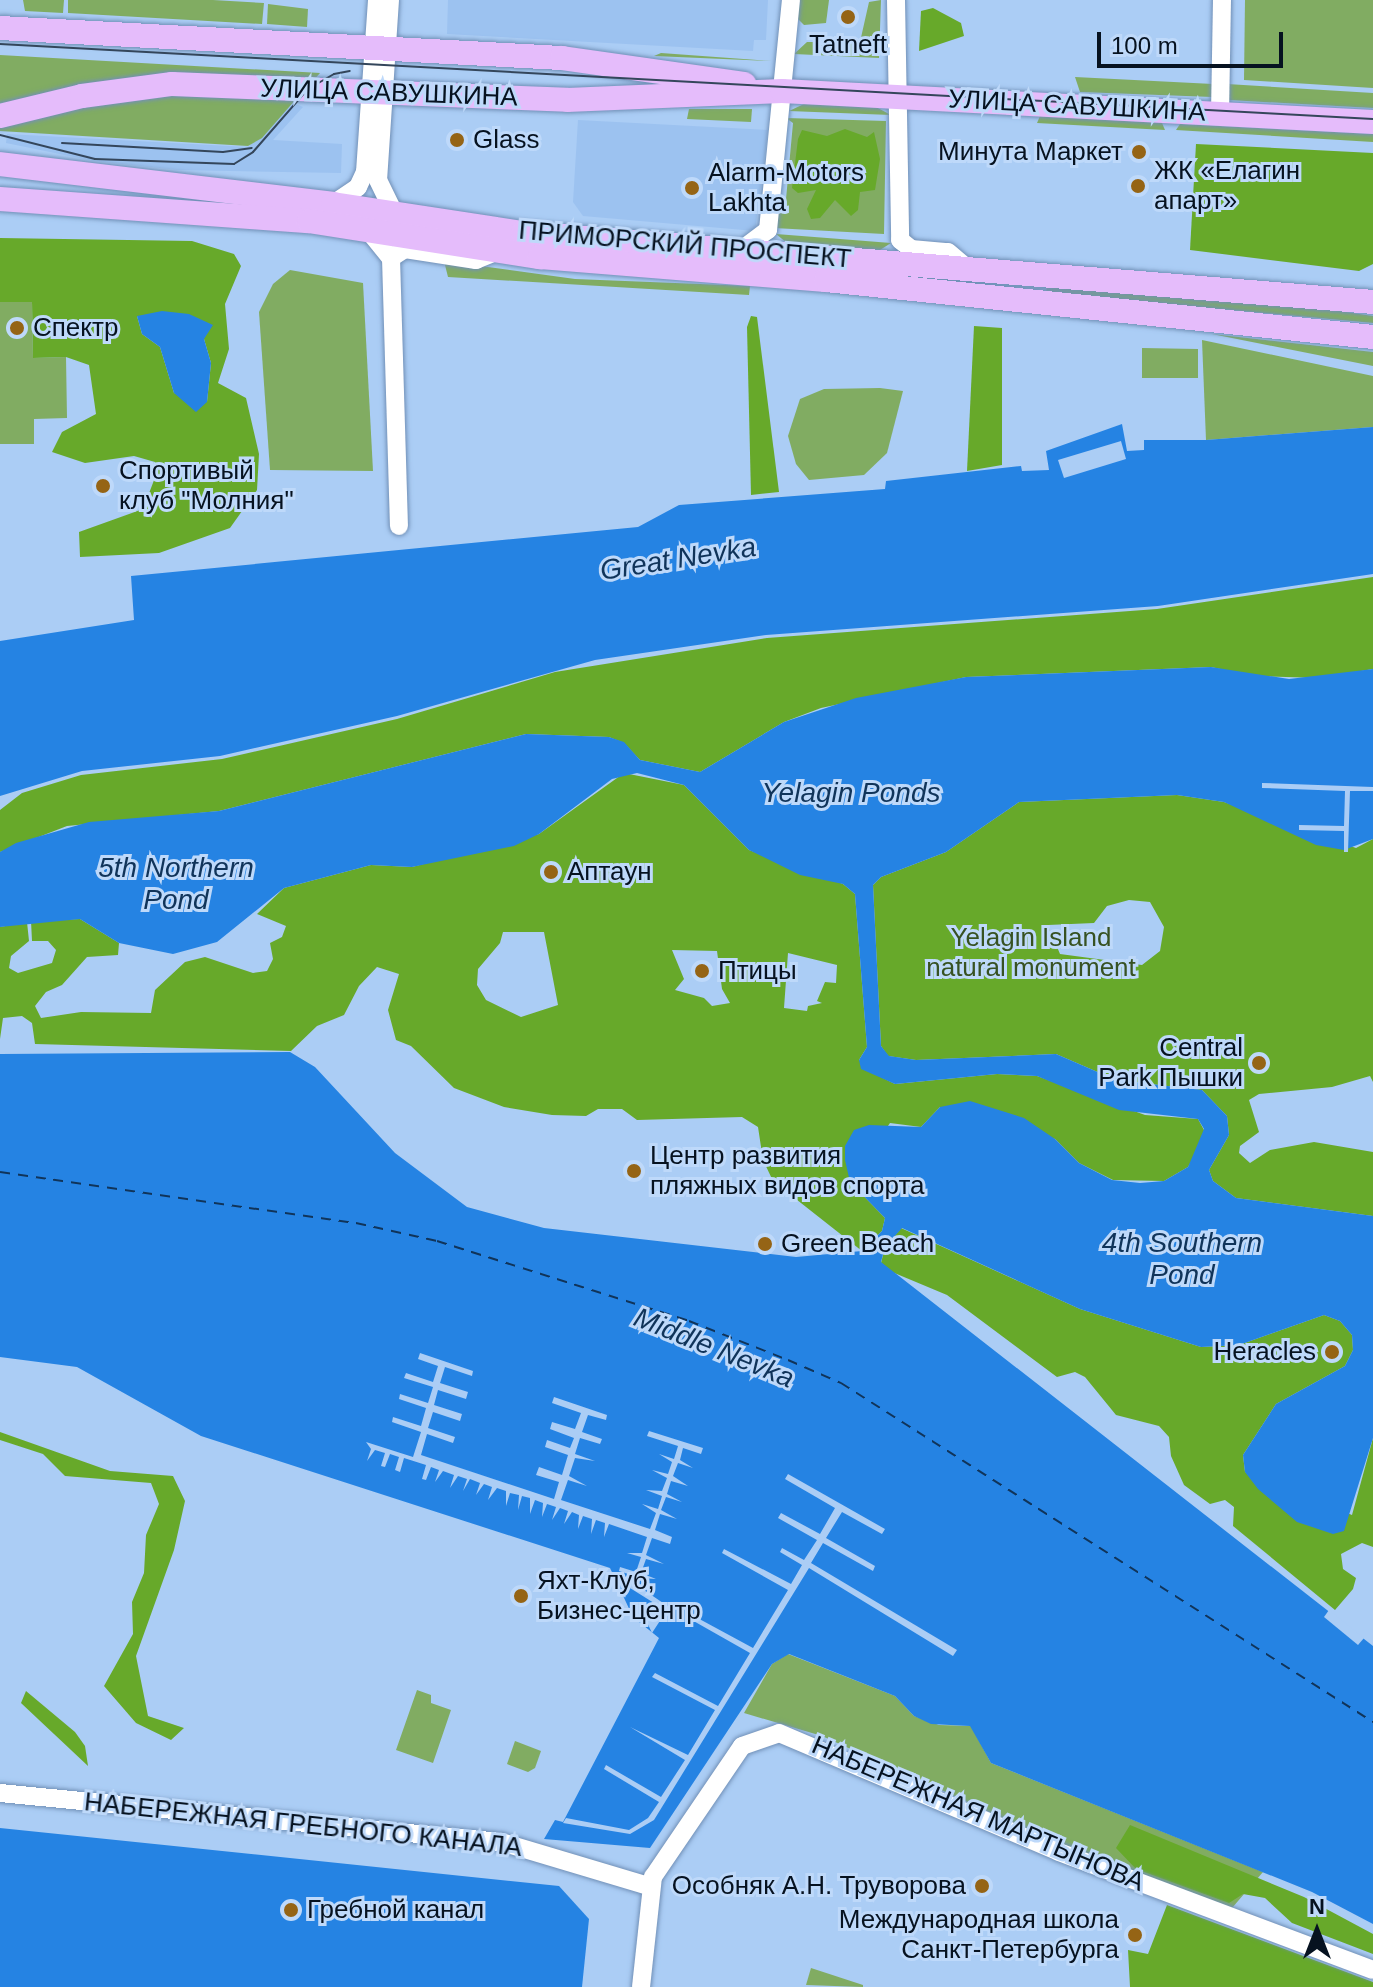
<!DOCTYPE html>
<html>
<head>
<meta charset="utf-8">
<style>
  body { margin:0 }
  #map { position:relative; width:1373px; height:1987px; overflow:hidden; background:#abcdf5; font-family:Arial,sans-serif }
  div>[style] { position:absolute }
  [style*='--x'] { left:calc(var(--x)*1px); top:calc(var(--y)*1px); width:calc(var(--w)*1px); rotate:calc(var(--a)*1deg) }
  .built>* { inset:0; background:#9cc2f0 }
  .green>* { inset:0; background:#81ac62 }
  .forest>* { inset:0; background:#67a92a }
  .water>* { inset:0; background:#2583e3 }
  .pier>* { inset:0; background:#abcdf5 }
  .ferry>* { height:2px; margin-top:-1px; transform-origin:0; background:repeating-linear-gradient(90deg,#10345a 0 10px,transparent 0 18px) }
  .roads { filter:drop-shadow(0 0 2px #7190b7) drop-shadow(0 0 2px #7190b7) }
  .minor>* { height:18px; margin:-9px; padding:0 9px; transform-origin:9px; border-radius:9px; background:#fff }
  .major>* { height:24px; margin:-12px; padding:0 12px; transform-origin:12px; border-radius:12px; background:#e5bcfb }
  .tram>* { height:2px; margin:-1px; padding:0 1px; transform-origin:1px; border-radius:1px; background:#34465b }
  .dots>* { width:22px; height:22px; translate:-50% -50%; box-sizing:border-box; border:4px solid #bed9fa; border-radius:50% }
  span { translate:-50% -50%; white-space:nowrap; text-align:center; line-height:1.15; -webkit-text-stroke:6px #bed9fa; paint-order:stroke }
  .poi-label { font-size:26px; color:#061220 }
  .left { translate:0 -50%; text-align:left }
  .right { translate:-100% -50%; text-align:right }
  .street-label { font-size:26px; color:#061220 }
  .park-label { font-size:26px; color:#375222 }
  .water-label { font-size:28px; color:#10345a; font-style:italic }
  .north { position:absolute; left:1277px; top:1891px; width:80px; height:80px; -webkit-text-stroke:6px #bed9fa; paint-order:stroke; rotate:0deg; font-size:22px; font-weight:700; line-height:32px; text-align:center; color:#061220 }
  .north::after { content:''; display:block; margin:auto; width:28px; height:36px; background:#061220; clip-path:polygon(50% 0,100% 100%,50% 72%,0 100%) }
  .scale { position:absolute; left:1097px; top:32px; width:186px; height:36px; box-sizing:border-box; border:4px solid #061220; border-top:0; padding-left:10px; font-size:24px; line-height:28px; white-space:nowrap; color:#061220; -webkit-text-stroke:6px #bed9fa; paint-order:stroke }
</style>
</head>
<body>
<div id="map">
  <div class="built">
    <i style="clip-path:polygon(448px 0,768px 0,766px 40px,754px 40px,753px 51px,447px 34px)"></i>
    <i style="clip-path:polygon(293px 103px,303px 107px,273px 140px,342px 144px,341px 173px,178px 170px,94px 161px,6px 143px,7px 134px,248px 147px)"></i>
    <i style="clip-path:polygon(578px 120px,768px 130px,755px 231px,583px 216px,573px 202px)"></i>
  </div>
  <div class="green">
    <i style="clip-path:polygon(23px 0,64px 0,63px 13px,25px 11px)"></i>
    <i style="clip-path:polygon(68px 0,213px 0,264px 3px,262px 24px,68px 13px)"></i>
    <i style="clip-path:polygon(798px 0,829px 0,826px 23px,804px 25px,796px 17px)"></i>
    <i style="clip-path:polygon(881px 0,879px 58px,794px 54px,807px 42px,860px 42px,869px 2px)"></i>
    <i style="clip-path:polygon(1245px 0,1373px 0,1373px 88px,1244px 80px)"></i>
    <i style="clip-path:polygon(268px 4px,308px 9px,307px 27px,267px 24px)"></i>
    <i style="clip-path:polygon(661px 53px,772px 61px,654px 56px)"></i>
    <i style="clip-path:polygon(0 55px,320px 73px,313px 81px,0 106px)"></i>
    <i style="clip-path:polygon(1075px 77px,1213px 84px,1212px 97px,1080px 92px)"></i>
    <i style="clip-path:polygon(1227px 84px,1373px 93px,1373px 108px,1229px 100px)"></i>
    <i style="clip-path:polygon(149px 94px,297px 98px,262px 138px,248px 146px,0 131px,0 125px)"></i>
    <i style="clip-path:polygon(804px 104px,876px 107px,891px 115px,789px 111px)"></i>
    <i style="clip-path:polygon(689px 109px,752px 109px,751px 122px,687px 119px)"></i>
    <i style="clip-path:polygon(1040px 116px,1162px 123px,1165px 130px,1037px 123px)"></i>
    <i style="clip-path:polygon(786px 118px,886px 121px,884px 234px,774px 228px,776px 210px,785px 210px,793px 123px)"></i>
    <i style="clip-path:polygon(1180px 124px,1373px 134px,1373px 142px,1176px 130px)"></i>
    <i style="clip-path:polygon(776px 234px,891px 243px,880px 250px,787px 243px)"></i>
    <i style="clip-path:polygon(444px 261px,575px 279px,750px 286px,749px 295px,448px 277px)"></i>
    <i style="clip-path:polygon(290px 270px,363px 283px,373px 471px,270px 470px,259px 312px,273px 284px)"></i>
    <i style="clip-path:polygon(1047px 286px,1326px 309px,1373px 316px,1373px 323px,1046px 293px)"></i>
    <i style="clip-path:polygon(32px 301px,33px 358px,66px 357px,67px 418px,34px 419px,34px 444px,0 444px,0 302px)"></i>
    <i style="clip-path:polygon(1212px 334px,1373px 352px,1373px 366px)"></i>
    <i style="clip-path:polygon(1202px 340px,1373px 376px,1373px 427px,1206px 440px)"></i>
    <i style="clip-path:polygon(1142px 348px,1198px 349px,1198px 378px,1142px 378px)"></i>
    <i style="clip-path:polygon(880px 388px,903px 391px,887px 453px,864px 475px,809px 480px,796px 464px,788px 436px,800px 399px,824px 389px)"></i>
    <i style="clip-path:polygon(788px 1654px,895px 1696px,914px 1716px,939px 1725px,971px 1726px,991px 1763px,1263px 1872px,1232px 1908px,1062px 1845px,822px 1736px,744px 1713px,772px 1664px)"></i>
    <i style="clip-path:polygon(417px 1690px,431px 1695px,431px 1703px,451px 1710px,433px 1763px,396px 1750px)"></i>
    <i style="clip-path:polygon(515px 1741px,541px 1751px,535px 1768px,528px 1772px,507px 1764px)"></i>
    <i style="clip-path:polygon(811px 1968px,863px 1985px,863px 1987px,806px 1985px)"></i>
  </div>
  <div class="forest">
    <i style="clip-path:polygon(933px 8px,961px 23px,964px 36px,919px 51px,921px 11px)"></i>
    <i style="clip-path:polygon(845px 129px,867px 137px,874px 132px,880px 159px,875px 190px,860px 192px,858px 210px,851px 216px,835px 200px,820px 218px,811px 219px,807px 209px,816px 190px,798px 193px,792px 188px,798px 139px,802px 130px,827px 136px)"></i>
    <i style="clip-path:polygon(1196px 144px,1373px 153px,1373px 264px,1359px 271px,1190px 250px)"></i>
    <i style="clip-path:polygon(evenodd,0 238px,192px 241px,234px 254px,241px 266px,225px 304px,229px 349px,218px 383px,246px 398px,259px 454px,257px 490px,230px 528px,159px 553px,80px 557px,79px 532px,143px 509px,156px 475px,155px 462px,134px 456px,85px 463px,52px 452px,62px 432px,96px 414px,89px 365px,66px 357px,33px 358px,32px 302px,0 302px,0 238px,137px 316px,204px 339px,211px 363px,207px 402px,174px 393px,160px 347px,142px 334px,137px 316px)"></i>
    <i style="clip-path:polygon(751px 316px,757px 317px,779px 492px,751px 495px,747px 327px)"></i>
    <i style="clip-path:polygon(974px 326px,1002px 328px,1002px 465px,967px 471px)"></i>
    <i style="clip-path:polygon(1373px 577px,1373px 669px,1319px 678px,1253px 676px,1211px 667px,966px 677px,821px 708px,784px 722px,700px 772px,640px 760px,624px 743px,609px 737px,526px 734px,219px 811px,67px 826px,0 852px,0 810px,22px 793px,81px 775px,222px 759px,397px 719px,555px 672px,767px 638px,1157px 609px)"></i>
    <i style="clip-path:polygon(evenodd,624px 773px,684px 785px,749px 850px,843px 884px,855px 894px,867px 1047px,859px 1060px,881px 1077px,895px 1084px,997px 1074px,1037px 1076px,1145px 1115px,1198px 1119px,1204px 1130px,1203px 1141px,1188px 1167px,1164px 1181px,1113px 1180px,1079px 1163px,1055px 1139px,940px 1107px,921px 1127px,890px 1123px,850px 1182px,885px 1218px,882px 1231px,862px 1251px,773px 1181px,763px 1160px,758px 1127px,742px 1117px,637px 1120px,622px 1109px,598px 1109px,586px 1116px,552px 1115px,504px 1107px,454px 1088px,411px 1046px,396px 1040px,388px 1010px,399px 974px,377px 967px,359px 986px,344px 1015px,317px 1026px,291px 1051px,35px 1044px,32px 1023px,22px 1016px,3px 1018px,0 1039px,0 927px,27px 922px,29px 941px,11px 956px,9px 968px,18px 973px,52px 963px,56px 950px,48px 941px,32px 941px,31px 921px,80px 919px,119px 943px,118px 955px,87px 957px,62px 985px,46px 992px,35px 1006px,41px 1018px,81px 1012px,151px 1013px,155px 990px,185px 962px,205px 957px,253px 973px,267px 971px,273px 959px,270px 943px,282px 937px,286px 926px,257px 914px,284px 888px,371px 865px,412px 867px,539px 834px,624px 773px,503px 932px,544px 932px,558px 1005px,521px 1017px,486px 1000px,477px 985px,478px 969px,500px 943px,503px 932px,624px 773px,672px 950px,717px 951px,722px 989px,730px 1003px,712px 1006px,704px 998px,675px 990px,684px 979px,672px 950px,624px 773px,788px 953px,837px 965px,836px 983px,825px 982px,817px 1001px,822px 1003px,808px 1006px,807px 1011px,784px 1008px,788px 953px)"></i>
    <i style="clip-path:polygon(evenodd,1177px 795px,1224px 802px,1356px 848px,1373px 839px,1373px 1082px,1370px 1076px,1332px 1087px,1259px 1094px,1249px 1100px,1259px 1132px,1240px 1146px,1239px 1153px,1250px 1163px,1270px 1150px,1314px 1142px,1373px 1152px,1373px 1216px,1236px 1198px,1213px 1181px,1209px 1170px,1229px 1135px,1227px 1116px,1202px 1090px,1116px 1080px,1056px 1054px,916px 1060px,888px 1056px,881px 1046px,873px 885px,881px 877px,946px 852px,1019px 802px,1177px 795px,1129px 900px,1150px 902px,1164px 927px,1160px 951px,1142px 965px,1060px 954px,1048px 925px,1094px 923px,1107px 906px,1129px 900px)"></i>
    <i style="clip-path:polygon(901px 1228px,1080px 1309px,1201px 1347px,1239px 1345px,1324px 1315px,1340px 1321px,1352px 1335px,1353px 1350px,1345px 1366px,1276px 1404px,1243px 1455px,1245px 1472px,1352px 1515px,1373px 1438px,1373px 1547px,1362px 1543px,1341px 1554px,1343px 1569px,1356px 1578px,1353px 1589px,1335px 1610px,1233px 1526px,1234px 1507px,1225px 1500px,1210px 1504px,1184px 1485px,1171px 1456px,1169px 1437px,1159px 1426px,1116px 1415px,1085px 1377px,1075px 1372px,1057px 1377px,947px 1295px,892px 1272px,881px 1263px,885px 1247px)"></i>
    <i style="clip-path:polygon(0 1432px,110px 1471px,173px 1476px,185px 1501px,174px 1550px,136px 1656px,148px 1716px,184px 1728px,171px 1740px,136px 1723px,104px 1686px,133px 1634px,132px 1602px,144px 1573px,146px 1535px,159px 1504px,151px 1483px,65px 1476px,43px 1454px,0 1440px)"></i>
    <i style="clip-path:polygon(26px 1691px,75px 1732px,85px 1746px,88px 1766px,21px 1703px)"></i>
    <i style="clip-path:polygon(1130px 1825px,1304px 1897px,1373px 1934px,1373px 1954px,1292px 1923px,1265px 1898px,1243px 1894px,1229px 1903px,1136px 1869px,1116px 1848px)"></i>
    <i style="clip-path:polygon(1167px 1905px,1373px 1982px,1373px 1987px,1130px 1987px,1128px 1950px,1148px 1954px)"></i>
  </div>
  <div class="water">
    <i style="clip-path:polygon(162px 311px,189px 314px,213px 325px,204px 339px,211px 363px,207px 402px,196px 412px,174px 393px,160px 347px,142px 334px,137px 316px)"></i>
    <i style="clip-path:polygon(1122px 424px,1127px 451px,1144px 450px,1144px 440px,1206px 440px,1373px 427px,1373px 574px,1158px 606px,766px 635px,595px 660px,397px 716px,220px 756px,82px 771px,0 796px,0 641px,134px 620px,131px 576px,638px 527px,679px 505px,885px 489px,886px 481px,1021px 466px,1022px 471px,1049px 470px,1046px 451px)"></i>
    <i style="clip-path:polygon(1211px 667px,1289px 679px,1373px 669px,1373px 839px,1344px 850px,1316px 845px,1224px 802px,1177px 795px,1019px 802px,946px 852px,881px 877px,873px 885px,881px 1046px,889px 1056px,916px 1060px,1056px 1054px,1116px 1080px,1202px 1090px,1227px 1116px,1229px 1135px,1209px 1170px,1213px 1181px,1236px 1198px,1373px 1216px,1373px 1438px,1344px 1531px,1333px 1534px,1297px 1522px,1258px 1489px,1245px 1472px,1243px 1455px,1276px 1404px,1345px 1366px,1353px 1350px,1352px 1335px,1340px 1321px,1324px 1315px,1239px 1345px,1201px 1347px,1080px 1309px,902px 1228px,885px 1247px,881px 1262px,1373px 1646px,1373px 1924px,1312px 1892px,991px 1763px,970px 1726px,931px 1724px,914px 1716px,895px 1696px,789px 1654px,772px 1664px,650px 1848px,544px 1839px,555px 1820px,563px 1822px,659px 1638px,633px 1617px,610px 1568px,201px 1436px,77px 1367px,0 1357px,0 1054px,290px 1052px,315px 1067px,395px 1153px,467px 1207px,544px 1228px,796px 1257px,862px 1251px,882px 1231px,885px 1218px,850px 1182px,845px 1160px,845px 1146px,854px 1130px,869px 1125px,921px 1127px,940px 1107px,970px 1101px,1024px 1118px,1055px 1139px,1079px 1163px,1112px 1180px,1140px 1183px,1164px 1181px,1188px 1167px,1204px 1129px,1198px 1119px,1119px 1110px,1037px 1076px,997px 1074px,895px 1084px,861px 1069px,859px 1060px,867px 1047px,855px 894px,843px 884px,800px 875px,749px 850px,684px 785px,637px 773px,612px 779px,539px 834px,514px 846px,412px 867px,371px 865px,284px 888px,217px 942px,173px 954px,119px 943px,80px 919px,0 927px,0 852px,16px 843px,89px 822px,219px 811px,526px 734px,609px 737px,624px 742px,640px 760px,700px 772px,784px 722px,856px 698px,966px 677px)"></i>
    <i style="clip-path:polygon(0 1828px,559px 1886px,589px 1919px,582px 1987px,0 1987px)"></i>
  </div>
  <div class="pier">
    <i style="clip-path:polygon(1121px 441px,1126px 459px,1064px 478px,1058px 460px)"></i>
    <i style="clip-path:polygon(1262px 783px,1373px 787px,1373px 791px,1350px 791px,1348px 852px,1344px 852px,1344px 831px,1299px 830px,1299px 825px,1344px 826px,1345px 791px,1262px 788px)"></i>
    <i style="clip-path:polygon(420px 1353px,473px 1371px,472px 1376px,445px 1367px,440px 1383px,468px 1392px,466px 1399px,438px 1390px,434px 1405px,462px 1414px,460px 1421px,433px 1412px,428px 1428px,455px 1437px,453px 1443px,427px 1434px,421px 1455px,554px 1499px,559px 1482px,536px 1475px,539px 1467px,562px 1475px,568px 1455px,545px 1447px,547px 1440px,570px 1448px,574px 1438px,550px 1429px,552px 1422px,575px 1429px,581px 1413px,552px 1403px,554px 1397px,607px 1415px,606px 1420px,588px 1415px,582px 1432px,602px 1439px,600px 1444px,580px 1438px,575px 1454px,595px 1461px,575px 1458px,569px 1476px,587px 1486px,568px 1480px,561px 1500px,650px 1529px,656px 1513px,642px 1504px,658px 1509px,662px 1496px,646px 1490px,662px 1491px,667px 1478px,652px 1470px,668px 1474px,672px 1462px,659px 1454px,674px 1459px,678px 1446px,647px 1436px,649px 1431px,703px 1448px,701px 1454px,683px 1448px,680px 1460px,693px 1468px,678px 1463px,673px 1476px,688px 1486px,671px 1481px,667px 1494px,682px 1502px,666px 1497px,661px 1510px,677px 1519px,660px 1514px,655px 1530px,672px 1537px,670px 1544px,652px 1538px,646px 1555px,664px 1564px,646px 1559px,641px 1573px,656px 1579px,640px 1578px,638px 1586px,669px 1607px,652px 1633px,645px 1618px,653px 1621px,662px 1608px,630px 1588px,634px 1576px,619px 1571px,620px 1567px,636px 1572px,641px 1557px,627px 1553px,642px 1553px,647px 1537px,609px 1524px,604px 1537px,605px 1523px,596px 1520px,591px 1534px,592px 1519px,583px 1516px,578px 1529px,579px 1515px,572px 1512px,564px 1524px,568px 1511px,560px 1508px,552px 1520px,556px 1507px,547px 1504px,542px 1517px,543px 1503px,535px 1500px,530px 1514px,530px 1498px,522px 1496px,518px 1510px,519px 1495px,510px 1493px,506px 1506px,506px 1491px,497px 1488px,488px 1500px,492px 1487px,484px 1484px,476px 1495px,480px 1483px,470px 1479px,463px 1491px,467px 1479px,458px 1476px,450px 1488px,454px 1475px,443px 1471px,435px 1482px,439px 1470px,431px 1467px,426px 1480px,422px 1479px,426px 1465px,404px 1458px,400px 1472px,395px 1470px,399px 1457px,390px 1454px,385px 1467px,381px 1466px,385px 1453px,375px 1450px,367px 1461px,371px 1449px,366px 1442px,413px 1457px,421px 1432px,392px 1422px,393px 1417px,421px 1426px,426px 1408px,399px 1399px,400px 1394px,428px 1403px,433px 1387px,404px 1378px,406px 1373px,433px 1382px,438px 1366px,418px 1359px)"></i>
    <i style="clip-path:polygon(788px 1474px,885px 1529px,882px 1534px,842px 1512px,826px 1538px,875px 1566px,873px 1571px,823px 1543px,811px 1563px,957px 1650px,953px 1656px,809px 1568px,654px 1820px,630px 1834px,563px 1823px,566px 1818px,629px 1830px,648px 1818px,659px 1802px,604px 1769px,606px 1765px,661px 1797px,685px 1760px,630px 1727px,688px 1755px,715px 1710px,652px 1677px,655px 1673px,718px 1706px,750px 1653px,690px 1619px,692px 1615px,753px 1648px,788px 1590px,722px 1553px,724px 1549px,791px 1584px,802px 1565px,780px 1552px,782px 1548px,804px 1560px,817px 1540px,778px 1518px,781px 1513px,820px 1534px,835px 1508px,785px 1479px)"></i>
    <i style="clip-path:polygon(1329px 1610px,1364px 1638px,1358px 1645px,1324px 1617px)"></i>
  </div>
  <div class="ferry">
    <i style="--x:0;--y:1172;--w:360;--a:8.2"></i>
    <i style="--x:356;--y:1223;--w:83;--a:12.5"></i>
    <i style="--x:437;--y:1241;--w:264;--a:17.6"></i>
    <i style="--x:689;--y:1321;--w:106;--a:21.5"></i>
    <i style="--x:788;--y:1360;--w:58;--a:23.5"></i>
    <i style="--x:841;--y:1383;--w:631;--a:32.51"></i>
  </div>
  <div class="roads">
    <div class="minor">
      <i style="--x:390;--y:0;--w:180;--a:93.8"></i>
      <i style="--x:378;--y:180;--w:37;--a:64"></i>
      <i style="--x:896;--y:0;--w:240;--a:89"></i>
      <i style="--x:900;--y:240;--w:14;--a:39"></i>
      <i style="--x:911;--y:249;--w:37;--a:5"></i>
      <i style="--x:948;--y:252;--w:25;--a:40"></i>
      <i style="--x:1220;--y:114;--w:114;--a:-89"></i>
      <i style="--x:333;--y:204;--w:30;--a:-34"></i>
      <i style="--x:358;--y:187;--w:17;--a:-65"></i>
      <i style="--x:365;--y:172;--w:172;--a:-86"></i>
      <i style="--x:368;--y:230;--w:36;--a:51"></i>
      <i style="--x:391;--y:258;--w:17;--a:-33"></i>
      <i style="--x:405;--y:249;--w:72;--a:8.8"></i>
      <i style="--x:476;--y:260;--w:24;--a:-22"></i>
      <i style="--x:740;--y:251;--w:35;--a:-37"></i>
      <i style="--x:768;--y:230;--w:231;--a:-84.3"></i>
      <i style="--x:391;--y:258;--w:268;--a:88.3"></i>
      <i style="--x:0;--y:1793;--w:503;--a:5.59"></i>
      <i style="--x:501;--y:1842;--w:154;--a:16.6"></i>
      <i style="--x:641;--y:1987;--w:111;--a:-83.8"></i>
      <i style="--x:653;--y:1877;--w:158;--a:-55.8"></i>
      <i style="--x:742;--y:1746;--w:39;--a:-19"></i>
      <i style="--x:779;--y:1733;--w:304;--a:23"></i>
      <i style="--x:1059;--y:1852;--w:335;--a:20.6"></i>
    </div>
    <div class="major">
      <i style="--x:0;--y:28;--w:563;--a:3.06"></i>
      <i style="--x:562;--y:58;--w:184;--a:8.1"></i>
      <i style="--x:0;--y:116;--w:84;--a:-13.7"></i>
      <i style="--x:82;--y:96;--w:91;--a:-7.6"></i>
      <i style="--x:172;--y:84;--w:395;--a:2.3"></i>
      <i style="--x:567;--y:100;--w:215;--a:-2.4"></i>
      <i style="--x:782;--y:91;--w:592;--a:3"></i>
      <i style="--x:0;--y:164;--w:335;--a:6.8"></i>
      <i style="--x:333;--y:204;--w:192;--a:8.7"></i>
      <i style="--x:523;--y:233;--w:853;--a:4.64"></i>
      <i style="--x:0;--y:199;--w:310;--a:4.1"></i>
      <i style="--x:309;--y:221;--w:234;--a:8.9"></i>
      <i style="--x:540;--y:257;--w:287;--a:4.6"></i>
      <i style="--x:826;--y:280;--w:550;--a:5.95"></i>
    </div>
  </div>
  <div class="tram">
    <i style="--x:0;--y:44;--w:1375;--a:3.13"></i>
    <i style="--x:0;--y:135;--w:98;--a:14.2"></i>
    <i style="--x:95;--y:159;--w:139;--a:2.1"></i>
    <i style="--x:234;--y:164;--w:22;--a:-32"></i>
    <i style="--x:253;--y:152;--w:84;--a:-48.9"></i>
    <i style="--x:308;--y:89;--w:30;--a:-30"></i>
    <i style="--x:334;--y:74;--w:16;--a:-11"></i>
    <i style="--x:62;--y:143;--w:161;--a:3.2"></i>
    <i style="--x:223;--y:152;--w:29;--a:-8"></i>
  </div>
  <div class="dots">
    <i style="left:848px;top:17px;background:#956415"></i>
    <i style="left:457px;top:140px;background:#956415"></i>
    <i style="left:1139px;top:152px;background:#956415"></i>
    <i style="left:1138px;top:186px;background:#956415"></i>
    <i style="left:692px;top:188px;background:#956415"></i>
    <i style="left:17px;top:328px;background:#956415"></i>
    <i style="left:103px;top:486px;background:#956415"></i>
    <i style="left:551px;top:872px;background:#956415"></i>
    <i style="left:702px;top:971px;background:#956415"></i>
    <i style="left:1259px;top:1063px;background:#956415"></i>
    <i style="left:634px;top:1171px;background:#956415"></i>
    <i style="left:765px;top:1244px;background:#956415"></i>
    <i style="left:1332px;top:1352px;background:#956415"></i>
    <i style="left:521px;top:1596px;background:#956415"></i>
    <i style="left:982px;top:1886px;background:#956415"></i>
    <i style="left:291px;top:1910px;background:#956415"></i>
    <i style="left:1135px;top:1935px;background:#956415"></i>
  </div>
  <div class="poi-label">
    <span style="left:848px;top:45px">Tatneft</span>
    <span class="left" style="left:473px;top:140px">Glass</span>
    <span class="right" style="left:1123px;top:152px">Минута Маркет</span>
    <span class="left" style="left:1154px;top:186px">ЖК «Елагин<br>апарт»</span>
    <span class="left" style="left:708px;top:188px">Alarm-Motors<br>Lakhta</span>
    <span class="left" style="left:33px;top:328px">Спектр</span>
    <span class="left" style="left:119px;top:486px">Спортивый<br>клуб "Молния"</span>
    <span class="left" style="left:567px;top:872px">Аптаун</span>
    <span class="left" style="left:718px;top:971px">Птицы</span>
    <span class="right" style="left:1243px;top:1063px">Central<br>Park Пышки</span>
    <span class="left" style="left:650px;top:1171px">Центр развития<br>пляжных видов спорта</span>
    <span class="left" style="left:781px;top:1244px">Green Beach</span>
    <span class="right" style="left:1316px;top:1352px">Heracles</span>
    <span class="left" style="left:537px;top:1596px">Яхт-Клуб,<br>Бизнес-центр</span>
    <span class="right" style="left:966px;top:1886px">Особняк А.Н. Труворова</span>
    <span class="left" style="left:307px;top:1910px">Гребной канал</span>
    <span class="right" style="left:1119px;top:1935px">Международная школа<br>Санкт-Петербурга</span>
  </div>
  <div class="street-label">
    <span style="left:389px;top:93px;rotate:2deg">УЛИЦА САВУШКИНА</span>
    <span style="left:1077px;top:106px;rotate:3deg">УЛИЦА САВУШКИНА</span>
    <span style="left:685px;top:245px;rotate:5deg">ПРИМОРСКИЙ ПРОСПЕКТ</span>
    <span style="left:978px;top:1814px;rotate:23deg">НАБЕРЕЖНАЯ МАРТЫНОВА</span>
    <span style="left:303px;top:1825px;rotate:6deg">НАБЕРЕЖНАЯ ГРЕБНОГО КАНАЛА</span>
  </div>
  <div class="park-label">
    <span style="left:1031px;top:953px">Yelagin Island<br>natural monument</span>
  </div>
  <div class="water-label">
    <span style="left:678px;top:559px;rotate:-9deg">Great Nevka</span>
    <span style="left:851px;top:793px">Yelagin Ponds</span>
    <span style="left:176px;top:884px">5th Northern<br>Pond</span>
    <span style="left:1182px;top:1259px">4th Southern<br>Pond</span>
    <span style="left:714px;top:1348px;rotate:22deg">Middle Nevka</span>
  </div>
  <div class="north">N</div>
  <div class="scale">100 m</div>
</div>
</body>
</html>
